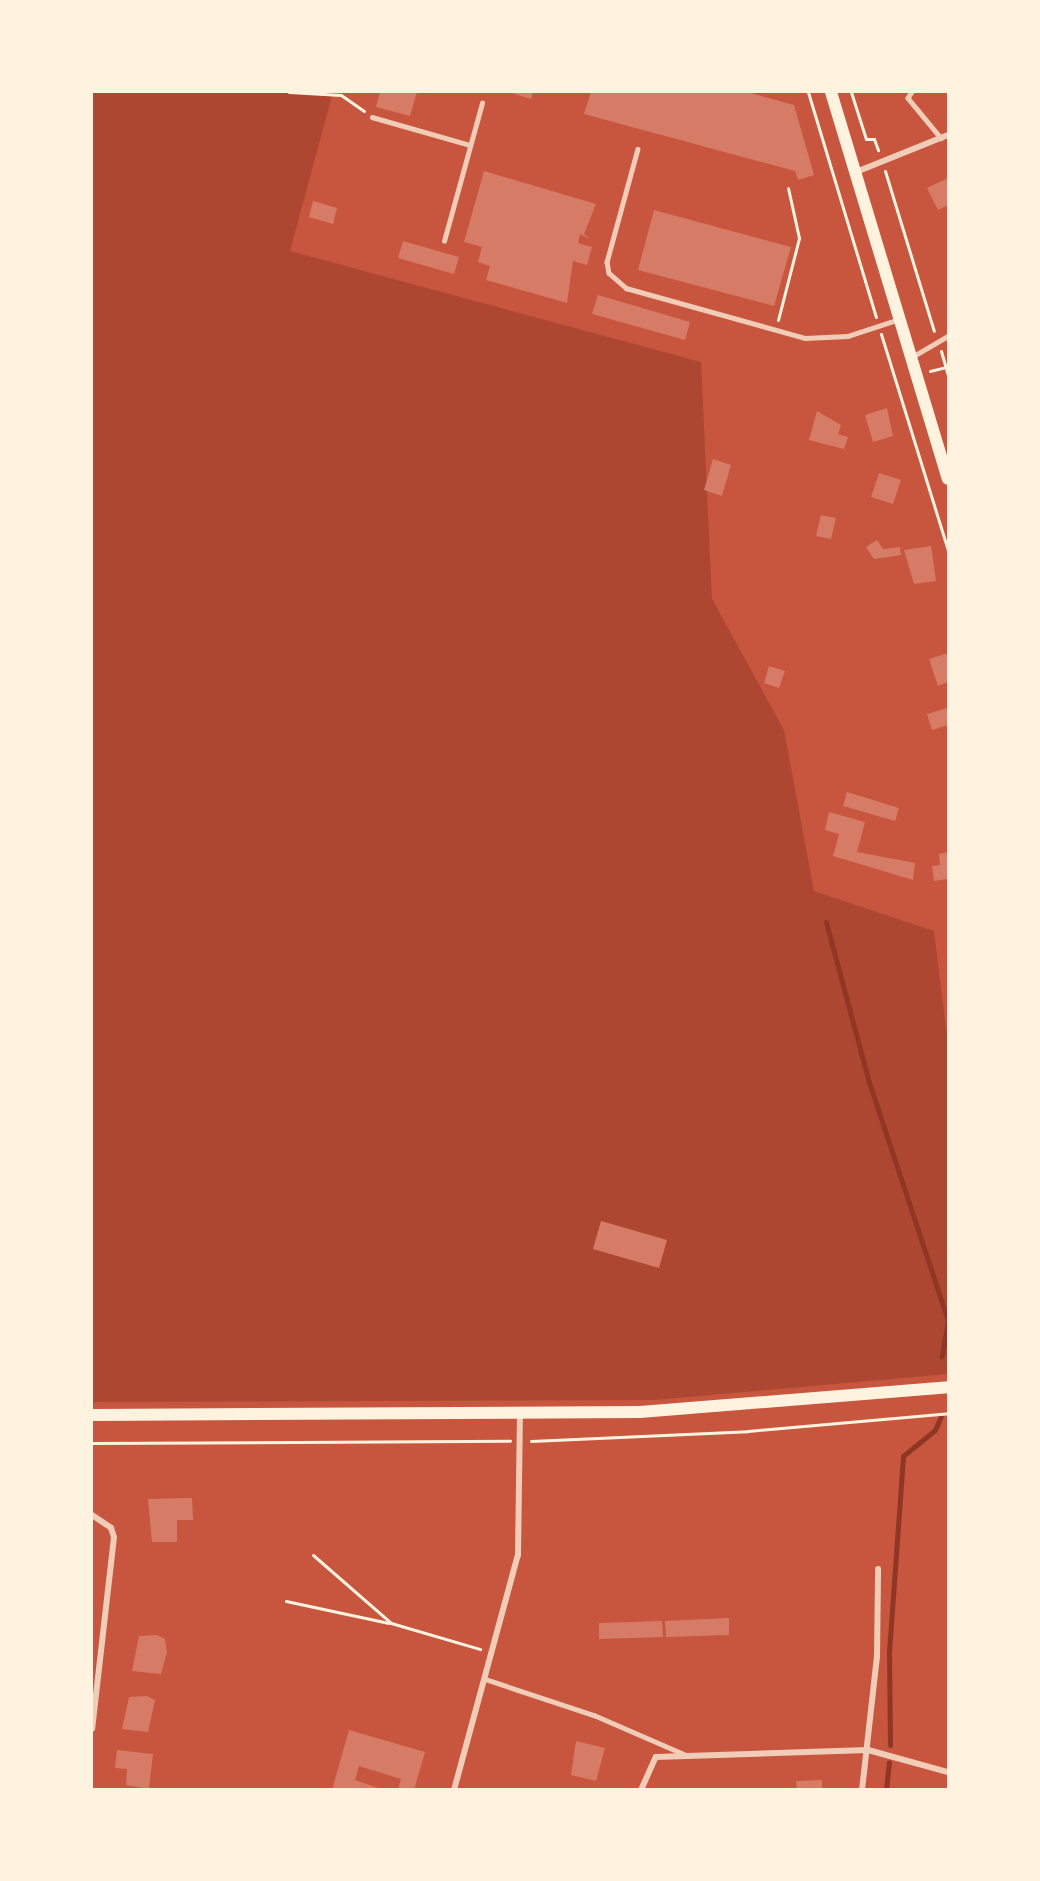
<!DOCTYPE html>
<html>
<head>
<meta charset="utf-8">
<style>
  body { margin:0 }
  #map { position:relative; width:1040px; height:1881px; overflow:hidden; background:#c8553d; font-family:Literata,serif }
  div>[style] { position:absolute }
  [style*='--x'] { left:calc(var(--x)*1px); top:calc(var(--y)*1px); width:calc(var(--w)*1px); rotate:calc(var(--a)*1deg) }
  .green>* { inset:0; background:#ae4732 }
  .stream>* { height:5px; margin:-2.5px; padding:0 2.5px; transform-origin:2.5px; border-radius:2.5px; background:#8f3625 }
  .building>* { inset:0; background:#d67c66 }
  .path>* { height:3px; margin:-1.5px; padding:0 1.5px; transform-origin:1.5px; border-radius:1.5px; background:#fff3e0 }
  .service>* { height:4.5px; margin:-2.25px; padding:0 2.25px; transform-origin:2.25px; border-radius:2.25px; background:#f1ccb7 }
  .minor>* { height:6px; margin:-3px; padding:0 3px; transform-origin:3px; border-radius:3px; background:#f1ccb7 }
  .secondary>* { height:12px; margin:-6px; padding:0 6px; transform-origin:6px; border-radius:6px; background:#fff3e0 }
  span { translate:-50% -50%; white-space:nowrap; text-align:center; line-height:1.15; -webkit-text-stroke:4.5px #fff3e0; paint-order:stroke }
  .frame { position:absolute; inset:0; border:93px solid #fff3e0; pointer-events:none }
</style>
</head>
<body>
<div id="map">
  <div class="green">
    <i style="clip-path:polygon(92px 92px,333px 92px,290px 251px,701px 362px,712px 599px,784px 730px,814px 891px,934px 931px,948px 1044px,948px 1374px,655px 1400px,92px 1402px)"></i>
  </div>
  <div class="stream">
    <i style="--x:826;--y:922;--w:166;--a:75"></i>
    <i style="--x:869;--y:1082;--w:252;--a:71.7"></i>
    <i style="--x:948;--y:1321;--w:36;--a:100"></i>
    <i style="--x:890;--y:1745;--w:93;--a:-90.6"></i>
    <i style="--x:889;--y:1652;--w:196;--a:-85.9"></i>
    <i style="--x:903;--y:1456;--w:41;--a:-39.1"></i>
    <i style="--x:935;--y:1430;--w:15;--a:-67"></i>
    <i style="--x:886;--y:1790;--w:28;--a:-84"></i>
  </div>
  <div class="building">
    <i style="clip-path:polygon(380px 92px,417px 92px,410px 116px,376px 107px)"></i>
    <i style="clip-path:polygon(508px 92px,533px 92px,531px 99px)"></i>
    <i style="clip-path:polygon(591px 92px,747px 92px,794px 105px,814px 175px,798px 180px,795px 171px,584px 114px)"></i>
    <i style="clip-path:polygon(484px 171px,596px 204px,584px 234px,590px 239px,580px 234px,578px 243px,592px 247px,587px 265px,573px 261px,567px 303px,486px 280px,490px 266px,478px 262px,482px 247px,464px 242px)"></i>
    <i style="clip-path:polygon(948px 178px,948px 205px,938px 210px,927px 188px)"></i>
    <i style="clip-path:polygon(313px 201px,337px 208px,333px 224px,309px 217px)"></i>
    <i style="clip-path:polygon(654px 210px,791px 247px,774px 306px,638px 270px)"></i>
    <i style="clip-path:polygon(403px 241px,459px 257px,454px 274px,398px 258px)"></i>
    <i style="clip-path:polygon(598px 295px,690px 322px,685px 340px,592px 314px)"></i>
    <i style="clip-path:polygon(887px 408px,893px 436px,873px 442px,865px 415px)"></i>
    <i style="clip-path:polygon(817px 411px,841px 425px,838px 434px,848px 437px,844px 449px,809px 440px)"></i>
    <i style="clip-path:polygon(713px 459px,731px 465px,722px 496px,704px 490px)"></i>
    <i style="clip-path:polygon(879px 473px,901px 480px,893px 504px,871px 497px)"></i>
    <i style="clip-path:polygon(821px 515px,836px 518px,831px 539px,816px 536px)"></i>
    <i style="clip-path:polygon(877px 540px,883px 549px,900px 547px,901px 555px,874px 559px,866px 547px)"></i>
    <i style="clip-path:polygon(931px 546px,936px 581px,914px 584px,904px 550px)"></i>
    <i style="clip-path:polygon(948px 653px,948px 682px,938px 686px,929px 659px)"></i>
    <i style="clip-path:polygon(769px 666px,785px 671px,779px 688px,764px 683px)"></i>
    <i style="clip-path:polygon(948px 699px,948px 725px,932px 730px,927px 714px,947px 708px)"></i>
    <i style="clip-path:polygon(847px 792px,899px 808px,895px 821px,843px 806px)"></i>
    <i style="clip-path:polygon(829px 812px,865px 822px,857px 852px,915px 863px,913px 880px,833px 856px,839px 834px,825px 830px)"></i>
    <i style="clip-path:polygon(948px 852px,948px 879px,934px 881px,932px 866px,940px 865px,939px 854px)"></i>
    <i style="clip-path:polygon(601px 1221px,667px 1240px,659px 1268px,593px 1249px)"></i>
    <i style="clip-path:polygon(192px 1498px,193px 1520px,177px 1520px,177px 1542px,152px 1542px,148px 1499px)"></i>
    <i style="clip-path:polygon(729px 1618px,729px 1635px,666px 1637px,665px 1621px)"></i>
    <i style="clip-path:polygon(662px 1621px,663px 1637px,599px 1639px,599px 1623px)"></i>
    <i style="clip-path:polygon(157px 1635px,165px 1639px,167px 1652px,161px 1674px,132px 1671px,139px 1636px)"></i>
    <i style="clip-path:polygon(147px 1696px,155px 1700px,148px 1732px,122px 1729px,129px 1697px)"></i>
    <i style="clip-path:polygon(349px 1730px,425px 1752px,414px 1790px,398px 1790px,401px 1779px,359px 1766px,355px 1780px,384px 1790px,332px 1790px)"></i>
    <i style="clip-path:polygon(576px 1741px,605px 1748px,596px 1781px,571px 1775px)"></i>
    <i style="clip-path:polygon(117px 1750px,153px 1754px,149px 1789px,126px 1785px,127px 1769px,115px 1768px)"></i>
    <i style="clip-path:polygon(822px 1780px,822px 1790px,797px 1790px,796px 1781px)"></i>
  </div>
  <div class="path">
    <i style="--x:289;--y:92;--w:52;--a:3.3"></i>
    <i style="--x:341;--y:95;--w:28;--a:35"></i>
    <i style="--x:808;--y:92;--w:235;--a:73.2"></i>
    <i style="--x:851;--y:92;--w:49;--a:72.3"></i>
    <i style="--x:866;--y:139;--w:8;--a:0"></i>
    <i style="--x:874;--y:139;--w:12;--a:70"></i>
    <i style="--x:885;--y:171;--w:167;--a:73"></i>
    <i style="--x:778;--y:320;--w:85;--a:-75.6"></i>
    <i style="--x:799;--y:238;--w:51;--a:-102.4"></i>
    <i style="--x:881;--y:334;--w:227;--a:72.8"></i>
    <i style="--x:941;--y:351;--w:25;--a:74"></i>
    <i style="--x:930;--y:371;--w:16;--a:-14"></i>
    <i style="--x:531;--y:1441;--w:217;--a:-2.6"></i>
    <i style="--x:748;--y:1431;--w:201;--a:-5.1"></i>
    <i style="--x:92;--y:1443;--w:418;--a:-0.3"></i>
    <i style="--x:313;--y:1555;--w:103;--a:41.1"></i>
    <i style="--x:391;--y:1623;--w:93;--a:16.3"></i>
    <i style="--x:286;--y:1601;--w:105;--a:12.1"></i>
  </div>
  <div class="service">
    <i style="--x:912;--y:92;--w:7;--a:124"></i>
    <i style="--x:908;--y:98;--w:52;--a:50.5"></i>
    <i style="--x:372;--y:117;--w:102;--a:15.9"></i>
    <i style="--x:638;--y:149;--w:117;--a:105.3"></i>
    <i style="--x:607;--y:262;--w:11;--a:80"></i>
    <i style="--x:609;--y:273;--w:23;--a:41"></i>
    <i style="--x:626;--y:288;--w:186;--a:15.6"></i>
    <i style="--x:805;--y:338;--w:43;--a:-2.7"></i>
    <i style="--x:848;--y:336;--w:55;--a:-18.1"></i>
    <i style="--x:444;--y:241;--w:143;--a:-74.6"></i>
    <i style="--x:912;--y:357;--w:42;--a:-30.3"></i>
    <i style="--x:485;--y:1679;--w:115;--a:18.3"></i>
    <i style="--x:594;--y:1715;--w:100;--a:23.5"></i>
  </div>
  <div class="minor">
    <i style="--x:856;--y:172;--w:99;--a:-21.9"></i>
    <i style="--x:92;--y:1515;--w:23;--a:34"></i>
    <i style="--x:111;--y:1528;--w:9;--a:72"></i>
    <i style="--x:114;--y:1537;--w:193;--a:96.5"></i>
    <i style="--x:454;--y:1790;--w:244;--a:-74.8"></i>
    <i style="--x:518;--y:1555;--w:142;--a:-89.2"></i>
    <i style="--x:641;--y:1790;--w:36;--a:-66"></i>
    <i style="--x:656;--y:1757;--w:212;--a:-1.9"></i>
    <i style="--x:868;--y:1750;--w:83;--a:15.4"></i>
    <i style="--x:862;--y:1790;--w:134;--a:-83.6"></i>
    <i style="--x:877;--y:1657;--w:88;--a:-89.3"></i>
  </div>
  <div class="secondary">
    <i style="--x:831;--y:92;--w:404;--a:73.2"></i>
    <i style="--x:92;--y:1415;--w:548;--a:-0.31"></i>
    <i style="--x:640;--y:1412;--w:309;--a:-4.6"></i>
  </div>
  <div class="frame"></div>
</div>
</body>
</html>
